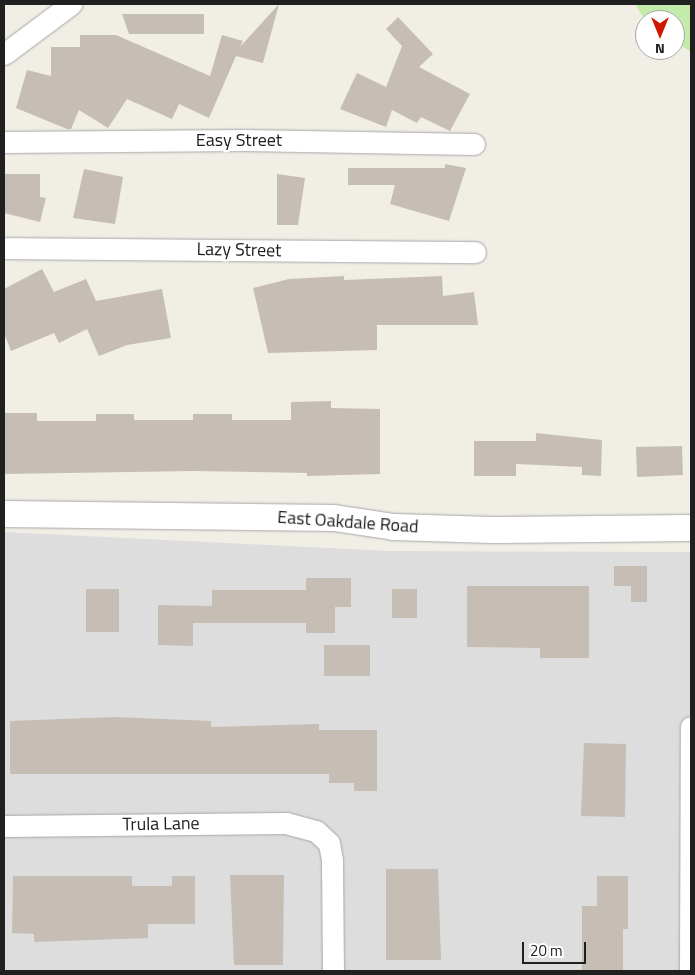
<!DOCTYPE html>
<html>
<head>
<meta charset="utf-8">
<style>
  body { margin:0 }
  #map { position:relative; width:695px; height:975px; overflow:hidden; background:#f1eee6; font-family:"Titillium Web",sans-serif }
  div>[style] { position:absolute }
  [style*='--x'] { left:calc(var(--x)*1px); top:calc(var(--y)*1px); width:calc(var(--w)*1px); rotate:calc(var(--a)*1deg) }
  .residential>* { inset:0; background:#dedddd }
  .grass>* { inset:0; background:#c3ecab }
  .building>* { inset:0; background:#c6beb5 }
  .roads { filter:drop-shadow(0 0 1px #a7a7a7) drop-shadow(0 0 1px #a7a7a7) }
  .minor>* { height:21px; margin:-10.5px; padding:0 10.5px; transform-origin:10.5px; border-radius:10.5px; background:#fff }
  .tertiary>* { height:26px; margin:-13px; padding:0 13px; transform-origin:13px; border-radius:13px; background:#fff }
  span { translate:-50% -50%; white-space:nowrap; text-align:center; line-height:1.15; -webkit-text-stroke:4.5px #fff; paint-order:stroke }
  .street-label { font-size:18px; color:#202020 }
  .frame { position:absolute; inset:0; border:5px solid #202020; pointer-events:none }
  .north { position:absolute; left:635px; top:10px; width:50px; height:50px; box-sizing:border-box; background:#fff; border:1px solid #a6a6a6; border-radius:50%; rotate:180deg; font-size:14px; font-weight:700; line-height:20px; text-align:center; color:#202020 }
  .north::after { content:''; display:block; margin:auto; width:18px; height:22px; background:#d01800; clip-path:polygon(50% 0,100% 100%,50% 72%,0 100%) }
  .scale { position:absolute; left:522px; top:942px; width:64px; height:22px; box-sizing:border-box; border:2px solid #202020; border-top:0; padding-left:6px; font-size:15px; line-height:18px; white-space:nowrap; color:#202020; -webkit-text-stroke:4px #fff; paint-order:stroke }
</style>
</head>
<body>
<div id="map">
  <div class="residential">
    <i style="clip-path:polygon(4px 532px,389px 551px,691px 552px,691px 971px,4px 971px)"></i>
  </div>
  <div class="grass">
    <i style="clip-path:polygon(635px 4px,691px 4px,691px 52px,675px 42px,675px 20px,645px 20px)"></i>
  </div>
  <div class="building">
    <i style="clip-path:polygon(279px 4px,263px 63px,236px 56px,209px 118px,179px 104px,172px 119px,127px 99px,108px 128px,79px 110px,71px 129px,67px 129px,16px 108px,27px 70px,51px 76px,51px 47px,80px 47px,80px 35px,116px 35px,210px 76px,222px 35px,243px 41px,240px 47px)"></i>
    <i style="clip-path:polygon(122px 14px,204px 14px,204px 34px,129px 34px)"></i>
    <i style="clip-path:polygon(398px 17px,433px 54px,419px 67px,470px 94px,450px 131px,421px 117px,417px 123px,392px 110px,386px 127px,340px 109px,357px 73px,386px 87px,402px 46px,386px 29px)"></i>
    <i style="clip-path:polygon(445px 164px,466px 168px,449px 221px,390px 204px,395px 185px,348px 185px,348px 168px,445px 168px)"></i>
    <i style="clip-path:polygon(84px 169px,123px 177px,115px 224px,73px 218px)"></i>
    <i style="clip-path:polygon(4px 174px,40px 174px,40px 197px,46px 198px,40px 222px,4px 213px)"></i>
    <i style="clip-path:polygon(277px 174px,305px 178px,298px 225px,277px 225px)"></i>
    <i style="clip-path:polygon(42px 269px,54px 292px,86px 279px,96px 301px,162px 289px,171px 338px,127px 345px,99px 356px,87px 329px,59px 343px,54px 333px,11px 351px,4px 333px,4px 289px)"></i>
    <i style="clip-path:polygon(344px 276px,344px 280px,442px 276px,443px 296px,474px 292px,478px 325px,377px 325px,377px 350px,268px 353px,253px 288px,289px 279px)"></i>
    <i style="clip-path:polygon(331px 401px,331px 408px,380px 409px,380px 474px,307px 476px,307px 473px,193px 471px,4px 474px,4px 413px,37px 413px,37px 421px,96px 421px,96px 414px,134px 414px,134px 420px,193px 420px,193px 414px,232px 414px,232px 420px,291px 420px,291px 402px)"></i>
    <i style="clip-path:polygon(536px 433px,602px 440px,601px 476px,582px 475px,582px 467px,516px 464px,516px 476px,474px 476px,474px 441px,536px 441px)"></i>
    <i style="clip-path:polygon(682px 446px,683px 475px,637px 477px,636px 447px)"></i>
    <i style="clip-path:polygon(614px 566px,647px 566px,647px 602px,631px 602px,631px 586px,614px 586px)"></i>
    <i style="clip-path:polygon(306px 578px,351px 578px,351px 607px,335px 607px,335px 633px,306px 633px,306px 623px,193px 623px,193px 646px,158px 645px,158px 605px,212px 606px,212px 590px,306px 590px)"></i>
    <i style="clip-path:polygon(467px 586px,589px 586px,589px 658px,540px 658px,540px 648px,467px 647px)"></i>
    <i style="clip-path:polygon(86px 589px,119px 589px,119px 632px,86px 632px)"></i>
    <i style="clip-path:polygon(392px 589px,417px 589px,417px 618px,392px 618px)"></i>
    <i style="clip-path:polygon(324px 645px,370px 645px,370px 676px,324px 676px)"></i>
    <i style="clip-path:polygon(114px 717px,211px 721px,211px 727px,319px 724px,319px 730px,377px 730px,377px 791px,354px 791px,354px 783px,329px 783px,329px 774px,10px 774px,10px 721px)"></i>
    <i style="clip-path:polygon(584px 743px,626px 744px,625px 817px,581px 816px)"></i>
    <i style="clip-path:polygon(386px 869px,438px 869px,441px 960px,386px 960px)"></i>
    <i style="clip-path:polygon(230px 875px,284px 875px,283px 965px,234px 965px)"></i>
    <i style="clip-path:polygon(13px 876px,132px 876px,132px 886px,172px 886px,172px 876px,195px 876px,195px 924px,148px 924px,148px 938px,34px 942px,34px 934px,12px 933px)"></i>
    <i style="clip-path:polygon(597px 876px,628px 876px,628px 929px,623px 929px,623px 971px,582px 971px,582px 906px,597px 906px)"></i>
  </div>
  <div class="roads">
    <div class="minor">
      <i style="--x:4;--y:54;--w:84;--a:-36.7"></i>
      <i style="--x:4;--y:142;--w:240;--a:-0.5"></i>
      <i style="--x:244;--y:140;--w:230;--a:1"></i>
      <i style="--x:4;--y:248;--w:471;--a:0.5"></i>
      <i style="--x:4;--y:826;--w:282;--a:-0.6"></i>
      <i style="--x:286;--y:823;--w:31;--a:15"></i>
      <i style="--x:316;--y:831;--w:18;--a:43"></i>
      <i style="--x:329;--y:843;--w:17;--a:80"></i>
      <i style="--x:332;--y:860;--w:111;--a:89.5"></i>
      <i style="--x:690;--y:971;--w:244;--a:-89.8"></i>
    </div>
    <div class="tertiary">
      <i style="--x:4;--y:514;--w:330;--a:0.7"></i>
      <i style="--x:334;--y:518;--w:61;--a:8.5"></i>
      <i style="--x:394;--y:527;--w:97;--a:1.8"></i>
      <i style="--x:491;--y:530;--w:200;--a:-0.6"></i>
    </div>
  </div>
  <div class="street-label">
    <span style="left:239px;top:140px">Easy Street</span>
    <span style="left:239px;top:250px;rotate:1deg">Lazy Street</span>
    <span style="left:348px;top:522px;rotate:4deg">East Oakdale Road</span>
    <span style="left:161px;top:824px;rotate:-1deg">Trula Lane</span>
  </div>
  <div class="frame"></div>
  <div class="north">N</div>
  <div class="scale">20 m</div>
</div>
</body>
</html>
